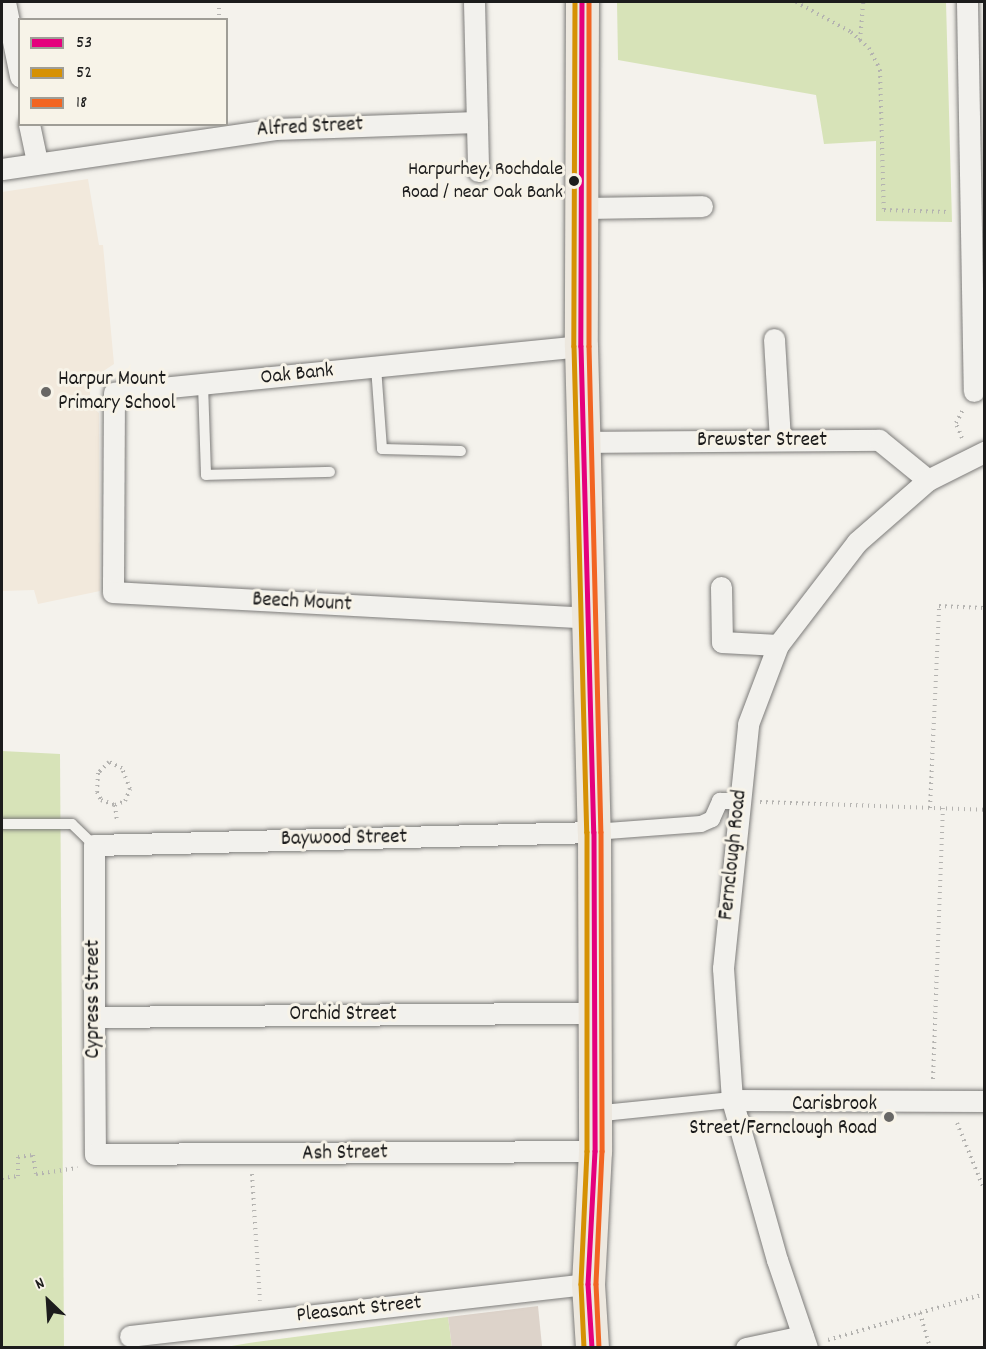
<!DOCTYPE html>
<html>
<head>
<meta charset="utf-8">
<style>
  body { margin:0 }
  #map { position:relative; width:986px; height:1349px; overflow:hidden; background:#f4f2ec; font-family:Dekko,sans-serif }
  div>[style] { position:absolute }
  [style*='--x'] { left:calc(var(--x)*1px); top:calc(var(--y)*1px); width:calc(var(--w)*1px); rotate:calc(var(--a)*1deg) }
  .built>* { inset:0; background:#f2e9dc }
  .green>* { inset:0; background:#d7e3b8 }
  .building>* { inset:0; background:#ddd3ca }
  .path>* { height:4px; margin-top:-2px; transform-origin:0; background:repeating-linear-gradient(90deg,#b4b3b0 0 1.5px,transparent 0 6px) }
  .roads { filter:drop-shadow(0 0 2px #7d7c7a) drop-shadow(0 0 2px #7d7c7a) }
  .service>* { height:10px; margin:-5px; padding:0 5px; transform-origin:5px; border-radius:5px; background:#f2f1ed }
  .pedestrian>* { height:16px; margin:-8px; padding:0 8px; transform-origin:8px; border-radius:8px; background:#f2f1ed }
  .minor>* { height:21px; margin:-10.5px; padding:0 10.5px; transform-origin:10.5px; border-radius:10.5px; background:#f2f1ed }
  .primary>* { height:33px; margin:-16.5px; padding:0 16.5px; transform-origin:16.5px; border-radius:16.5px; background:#ede8df }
  .bus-1>* { height:4.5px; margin:-2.25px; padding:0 2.25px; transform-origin:2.25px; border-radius:2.25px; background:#e5007d }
  .bus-2>* { height:4.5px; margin:-2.25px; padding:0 2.25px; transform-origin:2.25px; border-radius:2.25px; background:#d69104 }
  .bus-3>* { height:4.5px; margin:-2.25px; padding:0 2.25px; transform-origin:2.25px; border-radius:2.25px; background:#f26522 }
  .dots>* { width:16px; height:16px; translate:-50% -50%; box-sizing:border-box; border:3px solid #f7f3e8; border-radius:50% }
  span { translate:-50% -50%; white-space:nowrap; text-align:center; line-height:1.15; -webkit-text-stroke:6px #f7f3e8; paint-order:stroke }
  .bus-label { font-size:20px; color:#1c1c1c }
  .right { translate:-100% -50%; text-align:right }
  .street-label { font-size:21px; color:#1c1c1c }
  .poi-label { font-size:21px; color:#1c1c1c }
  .left { translate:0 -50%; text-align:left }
  .frame { position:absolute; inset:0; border:3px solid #1c1c1c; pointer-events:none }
  .legend { position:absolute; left:18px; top:18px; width:210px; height:108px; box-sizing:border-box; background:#f7f3e8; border:2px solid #9f9d96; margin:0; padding:8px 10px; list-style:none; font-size:18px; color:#1c1c1c }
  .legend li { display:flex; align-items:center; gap:12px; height:30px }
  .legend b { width:30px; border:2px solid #9f9d96 }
  .north { position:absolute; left:18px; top:1271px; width:60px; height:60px; -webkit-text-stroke:4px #f7f3e8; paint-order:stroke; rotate:335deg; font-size:16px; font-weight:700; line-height:24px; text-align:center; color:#1c1c1c }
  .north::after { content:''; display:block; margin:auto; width:21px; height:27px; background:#1c1c1c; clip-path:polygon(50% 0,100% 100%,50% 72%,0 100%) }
</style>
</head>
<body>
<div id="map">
  <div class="built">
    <i style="clip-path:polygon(88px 179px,99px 245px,103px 245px,114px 364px,90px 380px,90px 405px,99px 413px,100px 591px,38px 604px,34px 590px,2px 591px,2px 192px)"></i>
  </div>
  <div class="green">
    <i style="clip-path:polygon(617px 2px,946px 2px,952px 222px,876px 221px,876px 141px,824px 144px,816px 95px,618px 60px)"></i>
    <i style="clip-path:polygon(2px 751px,60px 754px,64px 1347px,2px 1348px)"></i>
    <i style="clip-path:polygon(448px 1317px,452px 1347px,220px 1348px,249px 1343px)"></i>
  </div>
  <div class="building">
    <i style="clip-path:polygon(538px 1306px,542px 1346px,452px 1347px,448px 1317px)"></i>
  </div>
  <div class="path">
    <i style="--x:219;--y:2;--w:18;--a:90"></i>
    <i style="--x:796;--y:2;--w:63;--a:28.6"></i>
    <i style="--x:851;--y:32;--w:24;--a:42"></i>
    <i style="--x:869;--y:48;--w:25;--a:63"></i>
    <i style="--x:880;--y:70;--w:140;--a:88.4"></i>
    <i style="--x:884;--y:210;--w:65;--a:1.8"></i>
    <i style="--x:860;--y:40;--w:38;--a:-85"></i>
    <i style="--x:962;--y:438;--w:16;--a:-112"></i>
    <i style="--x:956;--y:423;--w:15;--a:-62"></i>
    <i style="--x:760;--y:802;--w:224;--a:2"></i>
    <i style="--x:115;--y:805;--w:11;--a:-22"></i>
    <i style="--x:125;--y:801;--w:13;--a:-67"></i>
    <i style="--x:130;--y:789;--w:22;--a:-111"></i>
    <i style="--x:122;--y:768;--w:14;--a:-155"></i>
    <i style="--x:109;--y:762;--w:16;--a:135"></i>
    <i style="--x:98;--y:773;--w:19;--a:93"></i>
    <i style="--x:97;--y:792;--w:9;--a:63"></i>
    <i style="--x:101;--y:800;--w:15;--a:20"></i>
    <i style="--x:115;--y:805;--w:17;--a:83"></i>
    <i style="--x:930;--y:808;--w:202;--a:-87.4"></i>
    <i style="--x:939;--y:606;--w:45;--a:2.5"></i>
    <i style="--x:933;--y:1079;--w:271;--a:-87.9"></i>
    <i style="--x:957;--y:1123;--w:71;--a:67.8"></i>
    <i style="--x:252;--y:1174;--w:127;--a:86.4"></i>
    <i style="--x:2;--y:1178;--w:16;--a:-7"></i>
    <i style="--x:18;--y:1176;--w:19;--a:-90"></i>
    <i style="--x:18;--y:1157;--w:15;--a:-8"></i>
    <i style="--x:33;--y:1155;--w:19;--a:81"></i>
    <i style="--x:36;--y:1174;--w:42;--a:-8.1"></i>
    <i style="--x:920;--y:1313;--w:36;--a:74"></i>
    <i style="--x:828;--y:1340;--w:163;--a:-16.4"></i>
  </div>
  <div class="roads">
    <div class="service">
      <i style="--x:376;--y:367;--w:82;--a:85.8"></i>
      <i style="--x:382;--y:449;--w:79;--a:1.5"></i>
      <i style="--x:203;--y:384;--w:91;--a:88.1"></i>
      <i style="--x:206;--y:475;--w:124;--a:-1.4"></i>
      <i style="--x:2;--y:824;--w:70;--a:0"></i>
      <i style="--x:72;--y:824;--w:30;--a:44"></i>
    </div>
    <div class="pedestrian">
      <i style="--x:594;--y:832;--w:107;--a:-4.3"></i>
      <i style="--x:701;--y:824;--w:12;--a:-24"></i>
      <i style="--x:712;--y:819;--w:20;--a:-66"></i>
      <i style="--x:720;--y:801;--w:18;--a:0"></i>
      <i style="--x:593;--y:1114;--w:140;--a:-5.8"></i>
    </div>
    <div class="minor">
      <i style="--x:5;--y:2;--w:76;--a:78.5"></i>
      <i style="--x:474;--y:2;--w:169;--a:88.6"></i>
      <i style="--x:967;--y:2;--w:389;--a:89"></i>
      <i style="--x:29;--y:124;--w:40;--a:78"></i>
      <i style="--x:2;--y:169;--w:276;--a:-8.3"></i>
      <i style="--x:275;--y:129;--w:202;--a:-2"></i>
      <i style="--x:579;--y:208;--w:123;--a:-0.9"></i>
      <i style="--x:774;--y:339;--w:101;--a:86.6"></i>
      <i style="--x:581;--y:346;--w:469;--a:174.3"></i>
      <i style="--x:114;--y:393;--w:199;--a:90.3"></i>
      <i style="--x:113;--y:592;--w:477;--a:3.1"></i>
      <i style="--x:583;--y:442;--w:296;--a:-0.4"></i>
      <i style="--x:879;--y:440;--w:63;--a:39.2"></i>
      <i style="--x:721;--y:587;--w:55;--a:89"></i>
      <i style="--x:722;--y:642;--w:56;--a:3.1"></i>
      <i style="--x:594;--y:832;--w:500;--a:178.51"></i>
      <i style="--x:94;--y:845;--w:172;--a:90"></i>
      <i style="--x:94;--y:1017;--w:137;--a:89.6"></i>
      <i style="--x:95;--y:1154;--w:500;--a:-0.34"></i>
      <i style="--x:94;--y:1017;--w:498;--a:-0.5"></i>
      <i style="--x:732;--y:1100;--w:252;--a:0.2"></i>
      <i style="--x:130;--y:1336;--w:461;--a:-6.5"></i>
      <i style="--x:746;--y:1348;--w:58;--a:-11.9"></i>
      <i style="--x:807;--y:1348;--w:93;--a:-108.8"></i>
      <i style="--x:777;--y:1260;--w:166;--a:-105.7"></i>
      <i style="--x:732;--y:1100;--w:132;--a:-93.9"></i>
      <i style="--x:723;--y:968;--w:245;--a:-84.1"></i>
      <i style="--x:748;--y:724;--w:85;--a:-69.2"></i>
      <i style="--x:778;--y:645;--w:130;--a:-52.5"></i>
      <i style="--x:857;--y:542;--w:94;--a:-41.1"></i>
      <i style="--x:928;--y:480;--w:63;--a:-26.6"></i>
    </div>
    <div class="primary">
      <i style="--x:582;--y:2;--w:344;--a:90.2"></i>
      <i style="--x:581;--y:346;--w:486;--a:88.5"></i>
      <i style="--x:594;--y:832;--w:319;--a:89.8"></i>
      <i style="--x:595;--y:1151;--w:133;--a:93"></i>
      <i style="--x:588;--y:1284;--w:64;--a:86.4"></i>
    </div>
  </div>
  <div class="bus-1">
    <i style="--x:582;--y:2;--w:344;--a:90.2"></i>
    <i style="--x:581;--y:346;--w:486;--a:88.5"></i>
    <i style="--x:594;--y:832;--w:319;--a:89.8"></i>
    <i style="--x:595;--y:1151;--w:133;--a:93"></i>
    <i style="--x:588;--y:1284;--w:64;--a:86.4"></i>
  </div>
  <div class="bus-2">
    <i style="--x:575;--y:2;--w:344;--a:90.2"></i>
    <i style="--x:574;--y:346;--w:486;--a:88.5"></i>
    <i style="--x:587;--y:832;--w:319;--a:90"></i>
    <i style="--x:587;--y:1151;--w:133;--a:92.6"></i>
    <i style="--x:581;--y:1284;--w:64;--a:87.3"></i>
  </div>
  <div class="bus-3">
    <i style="--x:589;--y:2;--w:344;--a:90"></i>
    <i style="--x:589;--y:346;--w:486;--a:88.6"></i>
    <i style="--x:601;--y:832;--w:319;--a:89.8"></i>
    <i style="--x:602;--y:1151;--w:133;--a:92.6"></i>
    <i style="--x:596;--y:1284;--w:64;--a:87.3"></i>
  </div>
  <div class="dots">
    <i style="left:574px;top:181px;background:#1c1c1c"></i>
    <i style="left:46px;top:392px;background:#686765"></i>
    <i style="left:889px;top:1117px;background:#686765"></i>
  </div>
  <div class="bus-label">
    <span class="right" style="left:563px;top:182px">Harpurhey, Rochdale<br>Road / near Oak Bank</span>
  </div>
  <div class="street-label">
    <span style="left:310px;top:128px;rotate:-3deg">Alfred Street</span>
    <span style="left:297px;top:375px;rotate:-6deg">Oak Bank</span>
    <span style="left:762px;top:441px">Brewster Street</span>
    <span style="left:302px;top:603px;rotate:3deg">Beech Mount</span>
    <span style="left:344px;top:839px;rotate:-1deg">Baywood Street</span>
    <span style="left:734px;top:855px;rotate:-84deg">Fernclough Road</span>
    <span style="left:94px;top:999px;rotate:-90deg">Cypress Street</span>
    <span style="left:343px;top:1015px">Orchid Street</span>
    <span style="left:345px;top:1154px;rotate:-1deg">Ash Street</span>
    <span style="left:359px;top:1310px;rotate:-6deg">Pleasant Street</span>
  </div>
  <div class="poi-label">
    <span class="left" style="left:58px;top:392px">Harpur Mount<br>Primary School</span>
    <span class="right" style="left:877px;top:1117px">Carisbrook<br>Street/Fernclough Road</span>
  </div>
  <div class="frame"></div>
  <ul class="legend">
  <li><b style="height:8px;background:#e5007d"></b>53</li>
  <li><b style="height:8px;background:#d69104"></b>52</li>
  <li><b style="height:8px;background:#f26522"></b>18</li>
  </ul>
  <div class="north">N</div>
</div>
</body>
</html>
